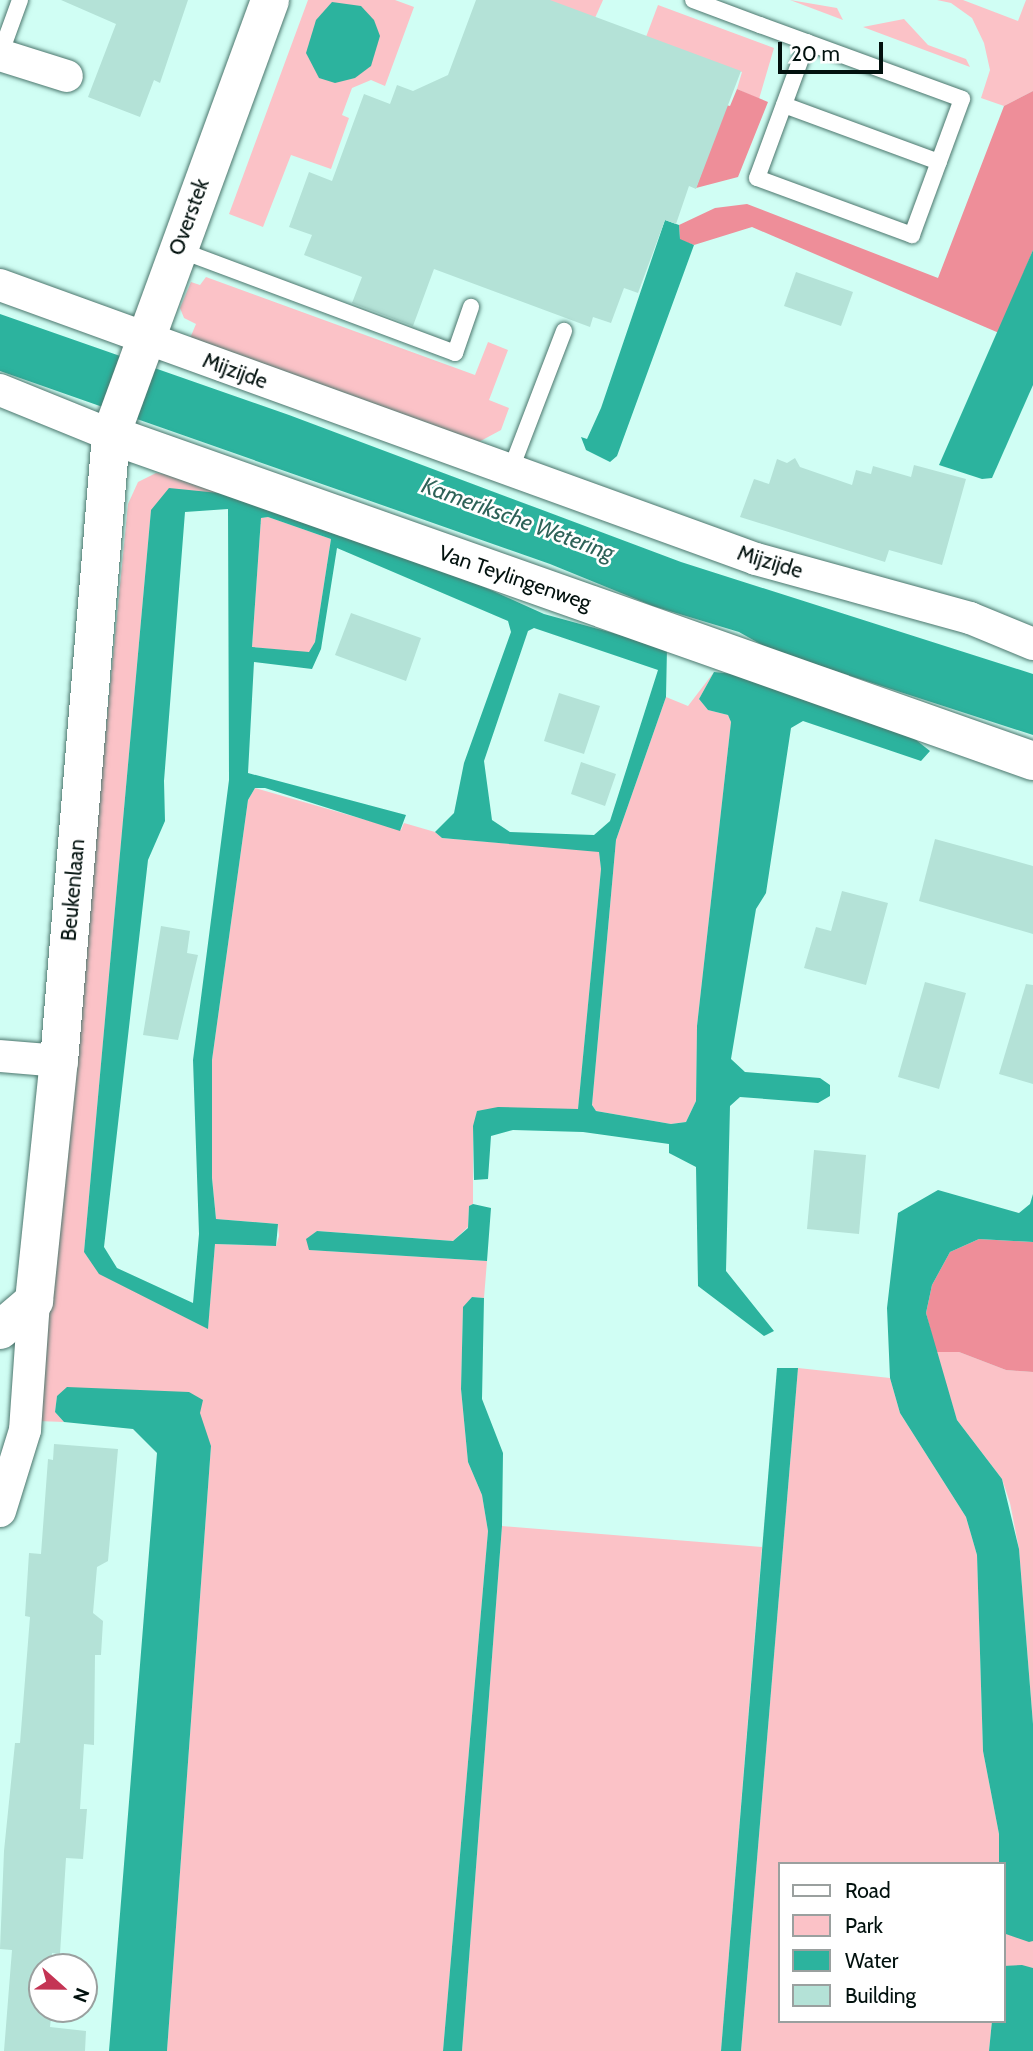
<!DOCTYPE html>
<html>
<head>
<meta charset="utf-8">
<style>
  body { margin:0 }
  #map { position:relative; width:1033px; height:2051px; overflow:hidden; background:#d0fef4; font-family:Cabin,sans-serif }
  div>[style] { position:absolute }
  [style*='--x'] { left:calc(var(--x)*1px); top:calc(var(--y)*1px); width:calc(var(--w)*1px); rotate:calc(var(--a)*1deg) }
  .green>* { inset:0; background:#fbc2c7 }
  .forest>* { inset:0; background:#ee8e99 }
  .water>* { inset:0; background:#2cb39e }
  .building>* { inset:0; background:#b4e2d7 }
  .roads { filter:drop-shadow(0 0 2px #4c766d) drop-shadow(0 0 2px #4c766d) }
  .service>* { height:16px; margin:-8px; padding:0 8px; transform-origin:8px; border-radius:8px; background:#fff }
  .minor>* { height:32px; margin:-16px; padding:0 16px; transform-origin:16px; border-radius:16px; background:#fff }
  .tertiary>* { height:38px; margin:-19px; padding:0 19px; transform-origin:19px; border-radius:19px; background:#fff }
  span { translate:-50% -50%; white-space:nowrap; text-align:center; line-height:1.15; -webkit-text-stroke:5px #fff; paint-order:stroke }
  .street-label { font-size:21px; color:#02110e }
  .water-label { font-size:23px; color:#2e6258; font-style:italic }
  .legend { position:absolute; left:778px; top:1862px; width:228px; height:161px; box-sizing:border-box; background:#fff; border:2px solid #9aa09f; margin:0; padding:9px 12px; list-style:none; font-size:21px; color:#02110e }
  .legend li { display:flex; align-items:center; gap:14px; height:35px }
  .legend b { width:35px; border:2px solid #9aa09f }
  .north { position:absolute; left:28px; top:1953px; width:70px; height:70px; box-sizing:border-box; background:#fff; border:2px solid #9aa09f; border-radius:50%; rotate:111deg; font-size:19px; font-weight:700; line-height:28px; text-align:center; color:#02110e }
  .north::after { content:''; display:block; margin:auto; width:24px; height:32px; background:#c43454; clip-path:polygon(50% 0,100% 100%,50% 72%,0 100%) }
  .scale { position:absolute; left:778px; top:42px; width:105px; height:32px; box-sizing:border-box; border:4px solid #02110e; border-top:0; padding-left:9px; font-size:21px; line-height:24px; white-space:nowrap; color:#02110e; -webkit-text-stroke:5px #fff; paint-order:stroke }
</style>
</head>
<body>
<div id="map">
  <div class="green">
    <i style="clip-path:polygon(308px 0,395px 0,414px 7px,385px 86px,371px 80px,352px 88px,342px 115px,349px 118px,331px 169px,291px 155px,263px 227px,229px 214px)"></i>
    <i style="clip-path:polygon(544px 0,603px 0,595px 18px)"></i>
    <i style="clip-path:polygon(790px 0,837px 8px,843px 20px)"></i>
    <i style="clip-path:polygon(937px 0,963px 0,1018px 21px,1026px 0,1033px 0,1033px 91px,1004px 106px,981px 98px,990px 70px,984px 43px,972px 18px,951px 3px)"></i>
    <i style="clip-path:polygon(658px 5px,774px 48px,759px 99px,737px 89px,742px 72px,646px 37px)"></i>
    <i style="clip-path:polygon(904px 19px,928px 45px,966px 59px,970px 67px,863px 27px)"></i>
    <i style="clip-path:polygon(206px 277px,475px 375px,488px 342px,508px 350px,489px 400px,509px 408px,501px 430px,475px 444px,188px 343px,196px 324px,184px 318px,180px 308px,191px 282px,200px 285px)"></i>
    <i style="clip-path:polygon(156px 473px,217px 481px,254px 492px,151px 510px,84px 1252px,99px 1273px,208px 1328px,215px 1244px,276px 1246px,279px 1236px,278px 1224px,216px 1219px,212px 1178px,212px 1060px,248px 800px,255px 788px,401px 830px,404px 823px,435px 832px,442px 838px,599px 851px,601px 869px,578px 1110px,539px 1109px,473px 1126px,473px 1204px,469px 1206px,468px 1227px,453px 1241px,317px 1231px,307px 1239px,310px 1250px,487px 1261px,484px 1298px,472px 1297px,463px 1308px,461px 1389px,468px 1462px,482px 1495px,488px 1531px,443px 2051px,167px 2051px,211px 1446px,189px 1392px,57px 1396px,55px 1412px,64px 1422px,38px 1421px,128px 504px,138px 482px)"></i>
    <i style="clip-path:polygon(268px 517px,331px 539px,315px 642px,309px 653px,252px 647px,261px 518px)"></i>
    <i style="clip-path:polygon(714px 672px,699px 699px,708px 710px,728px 715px,731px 722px,697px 1026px,696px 1101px,686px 1122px,671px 1124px,596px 1111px,592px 1105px,616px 840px,666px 697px,688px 706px)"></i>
    <i style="clip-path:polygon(936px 1352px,959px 1352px,1006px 1370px,1033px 1372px,1033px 1724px,1019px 1549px,1010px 1503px,1002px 1479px,957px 1420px)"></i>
    <i style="clip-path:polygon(798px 1368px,890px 1378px,900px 1413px,966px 1517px,977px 1555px,983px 1751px,999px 1834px,999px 1864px,779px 1864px,779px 2021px,992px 2021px,989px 2051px,741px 2051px)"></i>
    <i style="clip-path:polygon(502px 1526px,762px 1547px,721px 2051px,462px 2051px)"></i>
    <i style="clip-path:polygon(1003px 1933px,1033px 1941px,1033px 1968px,1003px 1966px)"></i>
  </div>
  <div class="forest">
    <i style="clip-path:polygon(737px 89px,768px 102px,738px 177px,696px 188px,726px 105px,730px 106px)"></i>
    <i style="clip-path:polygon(1033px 91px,1033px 250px,999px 333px,752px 227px,694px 245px,680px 240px,679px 225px,715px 208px,747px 204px,938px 278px,1004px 106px)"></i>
    <i style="clip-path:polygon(979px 1239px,1033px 1242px,1033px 1372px,1006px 1370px,959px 1352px,936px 1352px,926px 1313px,932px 1285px,950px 1252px)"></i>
  </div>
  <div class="water">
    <i style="clip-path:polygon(332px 2px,361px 6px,374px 20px,380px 36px,371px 66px,355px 78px,335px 83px,319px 78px,306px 53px,316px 20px)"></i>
    <i style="clip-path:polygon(665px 220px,679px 225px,680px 239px,694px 245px,617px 456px,610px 462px,586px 450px,581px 437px,587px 439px,601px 408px)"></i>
    <i style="clip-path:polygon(1033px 250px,1033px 385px,992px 478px,982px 479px,939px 465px)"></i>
    <i style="clip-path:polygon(0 314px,289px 415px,681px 562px,1033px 674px,1033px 735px,771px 650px,739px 632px,653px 606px,550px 564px,0 371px)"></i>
    <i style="clip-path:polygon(evenodd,169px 488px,229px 494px,451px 572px,544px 614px,667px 648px,666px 697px,616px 840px,592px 1105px,596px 1111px,671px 1124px,686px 1122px,696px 1101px,697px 1026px,731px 722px,728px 715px,708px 710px,699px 699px,714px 672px,734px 674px,911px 736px,930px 751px,921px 761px,803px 721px,791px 728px,766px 893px,756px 909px,731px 1059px,745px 1072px,820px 1078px,830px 1085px,830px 1096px,818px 1103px,740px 1097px,730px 1106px,726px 1271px,774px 1331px,764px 1336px,698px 1286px,696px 1167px,669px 1153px,669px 1144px,583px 1132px,513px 1130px,491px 1136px,488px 1179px,474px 1180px,473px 1126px,477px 1111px,498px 1107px,578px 1109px,601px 869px,599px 852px,442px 838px,435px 832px,454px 813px,464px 763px,511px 632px,508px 621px,337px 548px,321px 649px,312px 669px,254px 662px,248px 773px,406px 815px,400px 831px,265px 788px,255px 788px,248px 800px,212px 1060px,212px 1178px,216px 1219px,278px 1224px,276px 1246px,215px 1244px,208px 1329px,99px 1274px,84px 1252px,151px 510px,169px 488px,228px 509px,229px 780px,193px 1060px,199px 1234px,193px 1303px,117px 1268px,104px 1247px,148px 860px,165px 821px,164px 781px,185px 512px,228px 509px,169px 488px,268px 517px,331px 539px,315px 642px,309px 652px,252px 647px,261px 518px,268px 517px,169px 488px,534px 628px,658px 670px,610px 821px,594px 835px,510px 832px,492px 820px,484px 761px,528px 631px,534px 628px)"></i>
    <i style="clip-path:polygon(938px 1190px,1019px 1213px,1030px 1204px,1033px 1194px,1033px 1242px,979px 1239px,950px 1252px,932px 1285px,926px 1313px,957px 1420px,1002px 1479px,1019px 1549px,1033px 1724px,1033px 1941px,1029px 1942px,1003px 1933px,1003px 1864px,999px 1864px,999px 1834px,983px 1751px,977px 1555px,966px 1517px,900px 1413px,890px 1378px,887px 1308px,898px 1213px)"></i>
    <i style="clip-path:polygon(473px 1204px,491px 1208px,487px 1261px,309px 1250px,306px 1239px,317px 1231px,453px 1241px,468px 1228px,469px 1206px)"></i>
    <i style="clip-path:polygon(472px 1297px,484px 1298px,482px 1399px,503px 1453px,502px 1526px,462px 2051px,443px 2051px,488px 1531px,482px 1495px,468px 1462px,461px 1389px,463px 1307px)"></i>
    <i style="clip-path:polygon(777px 1368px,798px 1368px,741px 2051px,721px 2051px)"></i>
    <i style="clip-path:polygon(67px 1387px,189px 1392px,203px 1400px,200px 1413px,211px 1446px,167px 2051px,109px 2051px,157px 1453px,133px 1429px,64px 1422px,55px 1412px,57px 1396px)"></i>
    <i style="clip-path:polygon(1022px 1965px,1033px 1968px,1033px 2051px,989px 2051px,992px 2021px,1003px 2021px,1003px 1966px)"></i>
  </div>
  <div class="building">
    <i style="clip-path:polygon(61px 0,188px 0,160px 83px,154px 80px,140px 117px,88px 97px,116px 24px)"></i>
    <i style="clip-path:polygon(476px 0,550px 0,741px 71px,696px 189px,689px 186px,676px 224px,665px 220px,638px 293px,624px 288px,611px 323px,593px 317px,590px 327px,434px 269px,413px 326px,352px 303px,362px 277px,304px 255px,312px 235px,289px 227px,309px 172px,332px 181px,364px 94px,390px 104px,397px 85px,413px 91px,448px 75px)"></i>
    <i style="clip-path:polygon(796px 272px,853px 292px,841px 326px,784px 306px)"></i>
    <i style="clip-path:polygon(795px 458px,800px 467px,852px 485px,856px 470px,871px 474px,873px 466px,911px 477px,914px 465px,966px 479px,942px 565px,889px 550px,885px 562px,740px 517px,754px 479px,769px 484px,777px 459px,787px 463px)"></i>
    <i style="clip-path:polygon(351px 613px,421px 638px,406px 681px,335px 655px)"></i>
    <i style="clip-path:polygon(559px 693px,600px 706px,584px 754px,544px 741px)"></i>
    <i style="clip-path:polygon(581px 762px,616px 774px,605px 806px,571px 794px)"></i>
    <i style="clip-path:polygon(935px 839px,1033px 866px,1033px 934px,919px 901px)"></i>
    <i style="clip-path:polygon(842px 891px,888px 903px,866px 985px,804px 968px,816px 927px,831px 931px)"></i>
    <i style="clip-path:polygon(161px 926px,190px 931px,187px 953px,198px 955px,178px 1040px,143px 1035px)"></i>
    <i style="clip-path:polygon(925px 982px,966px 993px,939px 1089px,898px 1077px)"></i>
    <i style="clip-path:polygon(1026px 984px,1033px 985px,1033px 1084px,999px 1074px)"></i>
    <i style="clip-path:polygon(814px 1150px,866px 1155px,859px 1234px,807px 1229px)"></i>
    <i style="clip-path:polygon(54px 1444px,118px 1449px,108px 1561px,97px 1567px,93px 1613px,103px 1621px,101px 1655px,95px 1655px,94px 1745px,84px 1744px,80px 1809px,87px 1809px,83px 1859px,66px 1858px,60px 1954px,52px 1953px,51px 1967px,42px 1967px,42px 2009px,52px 2009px,50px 2027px,86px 2031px,85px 2051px,4px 2051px,12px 1950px,0 1949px,4px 1851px,15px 1743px,20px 1743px,30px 1617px,25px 1616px,29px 1553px,41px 1554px,48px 1459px,53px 1460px)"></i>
  </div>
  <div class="roads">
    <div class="service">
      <i style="--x:693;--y:0;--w:72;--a:20.5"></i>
      <i style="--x:760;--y:25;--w:215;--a:20.1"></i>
      <i style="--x:962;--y:99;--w:145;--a:110.2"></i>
      <i style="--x:912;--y:235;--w:165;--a:-159.8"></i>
      <i style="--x:757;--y:178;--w:145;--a:-69.8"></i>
      <i style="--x:0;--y:55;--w:59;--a:-70"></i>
      <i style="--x:784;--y:105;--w:165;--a:20.2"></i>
      <i style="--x:177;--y:249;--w:297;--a:20.5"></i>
      <i style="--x:455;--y:353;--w:49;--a:-70.8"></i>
      <i style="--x:511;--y:469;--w:148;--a:-69"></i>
    </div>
    <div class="minor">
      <i style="--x:0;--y:55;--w:70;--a:17.4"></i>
      <i style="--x:0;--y:285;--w:804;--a:19.92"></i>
      <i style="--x:756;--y:559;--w:222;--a:15.4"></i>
      <i style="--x:970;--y:618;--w:68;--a:22.4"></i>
      <i style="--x:0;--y:390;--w:120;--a:22.1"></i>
      <i style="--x:0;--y:1056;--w:59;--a:4.8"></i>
      <i style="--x:0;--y:1511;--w:85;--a:-72.8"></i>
      <i style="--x:25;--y:1430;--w:129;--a:-86"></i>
    </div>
    <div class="tertiary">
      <i style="--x:111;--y:435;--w:978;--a:19.47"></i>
      <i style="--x:0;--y:1330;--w:45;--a:-40.5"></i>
      <i style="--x:34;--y:1301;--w:241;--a:-84.1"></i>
      <i style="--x:59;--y:1061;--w:628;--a:-85.25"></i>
      <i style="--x:111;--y:435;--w:463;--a:-69.9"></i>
    </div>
  </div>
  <div class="street-label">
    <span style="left:189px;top:217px;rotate:-70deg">Overstek</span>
    <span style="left:235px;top:371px;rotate:20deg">Mijzijde</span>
    <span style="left:770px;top:562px;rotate:17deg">Mijzijde</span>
    <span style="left:515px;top:578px;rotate:19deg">Van Teylingenweg</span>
    <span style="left:73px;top:890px;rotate:-85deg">Beukenlaan</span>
  </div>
  <div class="water-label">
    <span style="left:518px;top:519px;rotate:20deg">Kameriksche Wetering</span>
  </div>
  <ul class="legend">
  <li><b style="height:9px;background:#fff"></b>Road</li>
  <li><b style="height:19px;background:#fbc2c7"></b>Park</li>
  <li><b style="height:19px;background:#2cb39e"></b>Water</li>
  <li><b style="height:19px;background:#b4e2d7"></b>Building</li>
  </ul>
  <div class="north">N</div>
  <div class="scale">20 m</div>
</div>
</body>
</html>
